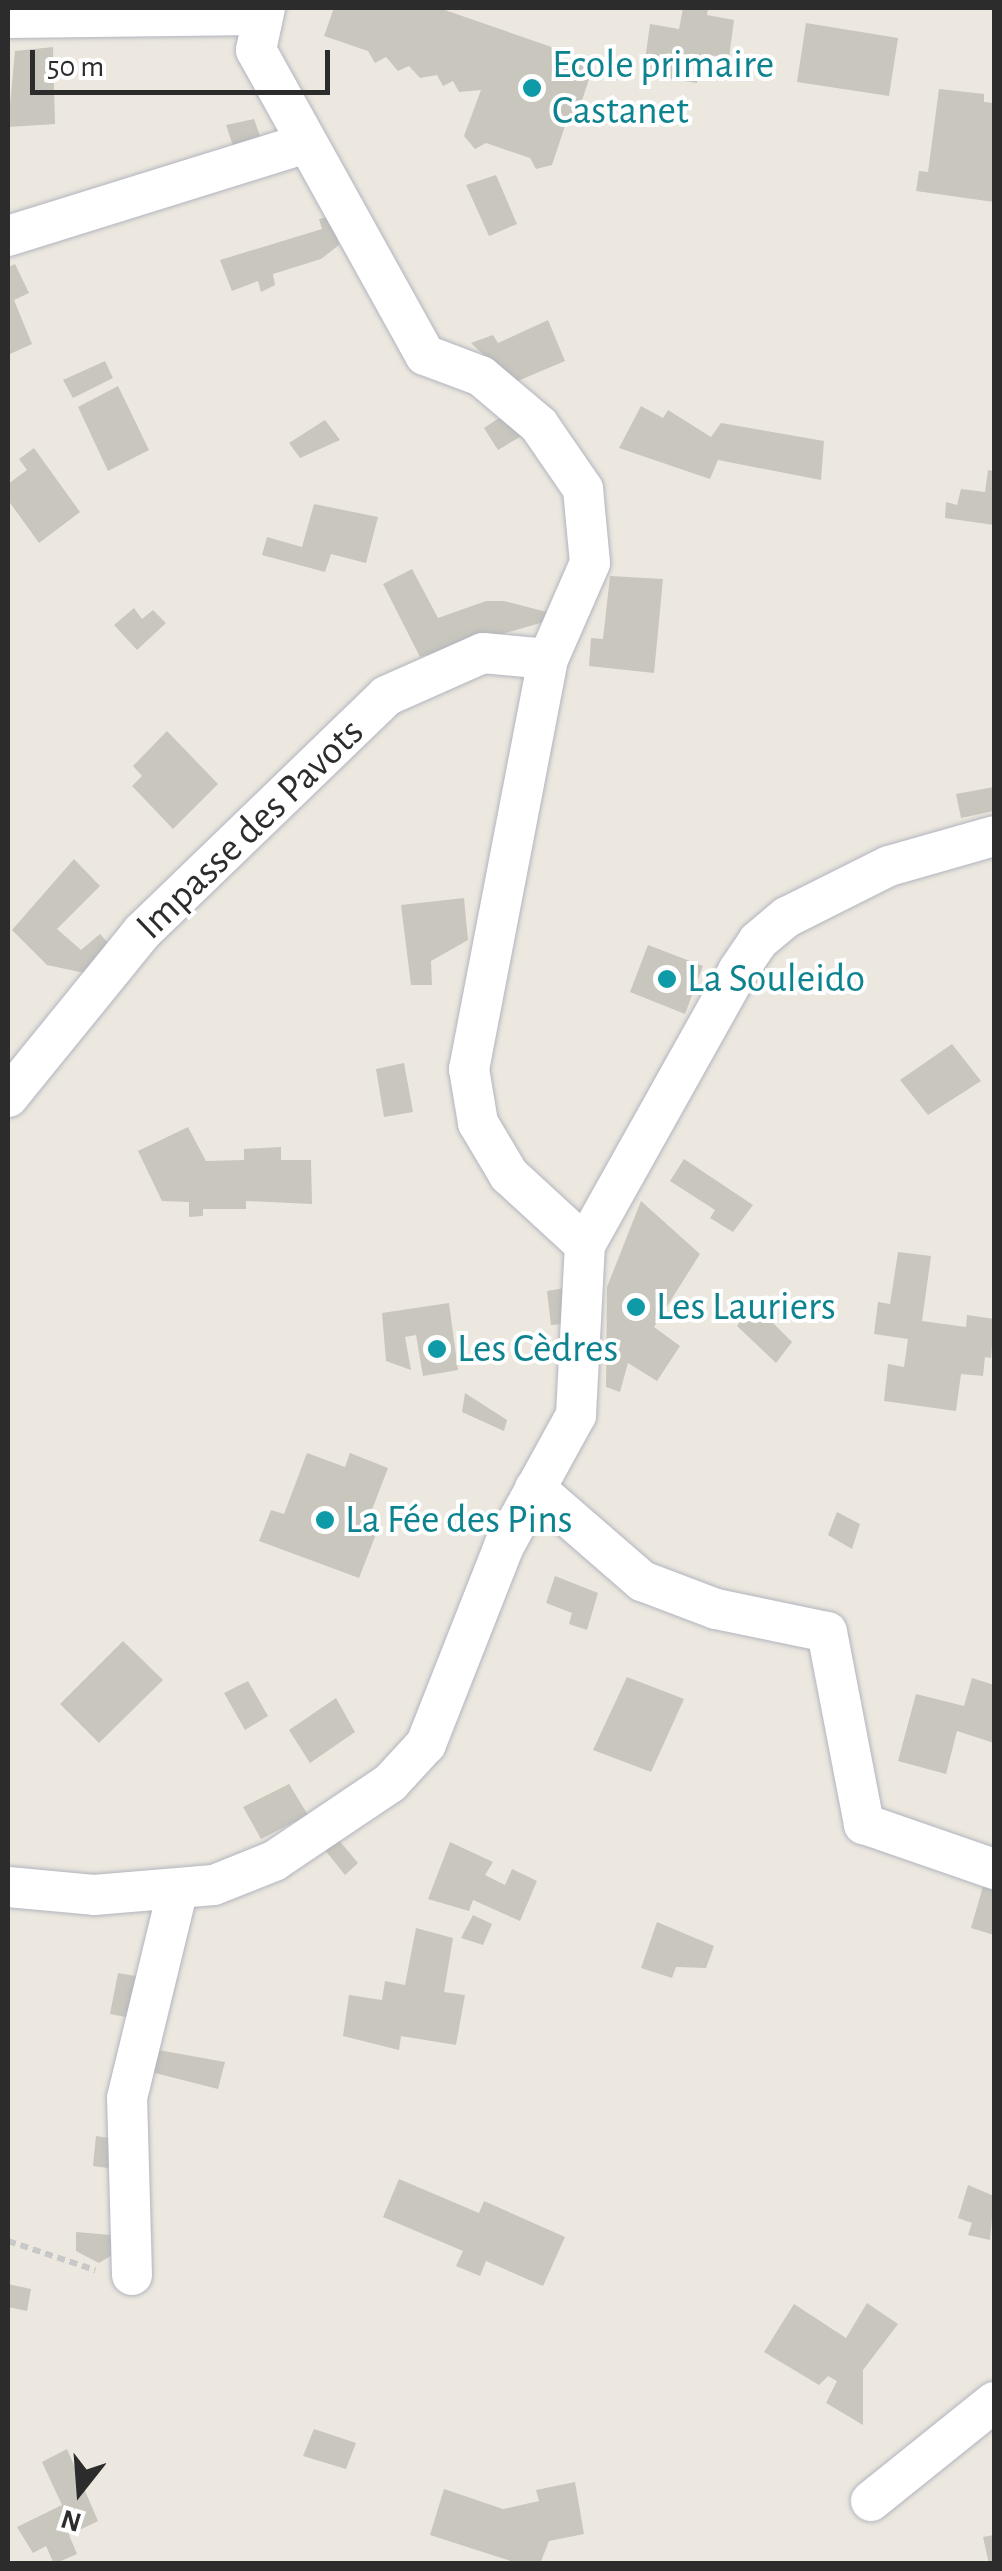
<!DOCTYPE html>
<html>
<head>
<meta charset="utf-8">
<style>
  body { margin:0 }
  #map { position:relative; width:1002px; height:2571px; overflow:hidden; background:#ece8df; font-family:"Alegreya Sans",sans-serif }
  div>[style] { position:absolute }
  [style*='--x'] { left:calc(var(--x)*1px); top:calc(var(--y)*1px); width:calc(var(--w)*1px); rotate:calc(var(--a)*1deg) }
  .building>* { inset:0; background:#c8c6bd }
  .path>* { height:6px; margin-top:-3px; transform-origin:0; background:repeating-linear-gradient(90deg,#c8c8c8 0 8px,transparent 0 13px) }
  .roads { filter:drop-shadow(0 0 2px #b2b4be) drop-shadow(0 0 2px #b2b4be) }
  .minor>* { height:40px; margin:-20px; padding:0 20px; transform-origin:20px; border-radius:20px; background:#fff }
  .dots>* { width:28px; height:28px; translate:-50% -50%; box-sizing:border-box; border:5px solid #fff; border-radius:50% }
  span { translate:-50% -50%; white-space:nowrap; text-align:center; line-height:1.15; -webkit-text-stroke:8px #fff; paint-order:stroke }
  .culture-label { font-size:40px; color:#0d838f }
  .left { translate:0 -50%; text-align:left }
  .street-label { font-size:40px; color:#2c2c2c }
  .frame { position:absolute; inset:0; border:10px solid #2c2c2c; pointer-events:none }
  .north { position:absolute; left:30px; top:2441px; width:100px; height:100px; -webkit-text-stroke:8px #fff; paint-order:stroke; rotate:197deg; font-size:28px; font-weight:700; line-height:40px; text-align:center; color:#2c2c2c }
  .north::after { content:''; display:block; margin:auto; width:35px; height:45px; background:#2c2c2c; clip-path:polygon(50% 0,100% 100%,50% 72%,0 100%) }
  .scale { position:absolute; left:30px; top:50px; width:300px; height:45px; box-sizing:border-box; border:5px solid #2c2c2c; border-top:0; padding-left:12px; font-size:30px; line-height:35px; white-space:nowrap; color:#2c2c2c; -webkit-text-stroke:8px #fff; paint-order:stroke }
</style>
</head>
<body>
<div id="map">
  <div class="building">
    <i style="clip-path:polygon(334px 8px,439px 8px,592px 61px,596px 77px,589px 79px,575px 122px,567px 120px,552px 165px,536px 169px,530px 158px,486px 143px,475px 149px,464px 136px,481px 90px,459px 92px,453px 81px,443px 86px,437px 75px,420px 78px,409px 66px,398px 71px,386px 57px,375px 63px,368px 51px,324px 36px)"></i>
    <i style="clip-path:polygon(683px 8px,708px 8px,707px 15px,734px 20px,729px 58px,701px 54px,697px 83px,643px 75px,650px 24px,679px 29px)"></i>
    <i style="clip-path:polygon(806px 23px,898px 38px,889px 96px,797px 82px)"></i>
    <i style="clip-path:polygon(53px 47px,55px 124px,8px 127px,15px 51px)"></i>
    <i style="clip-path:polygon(939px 89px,984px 94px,984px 102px,994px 103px,994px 202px,916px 191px,919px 171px,928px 172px)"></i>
    <i style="clip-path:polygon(254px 119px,260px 136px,233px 146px,226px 125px)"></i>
    <i style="clip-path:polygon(496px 175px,517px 224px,489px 236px,466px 185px)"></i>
    <i style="clip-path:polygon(331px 216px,339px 245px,321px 259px,273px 274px,275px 285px,261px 292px,258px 281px,232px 291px,220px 260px,322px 229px,319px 219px)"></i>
    <i style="clip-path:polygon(15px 264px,29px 293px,14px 300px,32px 344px,8px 355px,8px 267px)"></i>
    <i style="clip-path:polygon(548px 320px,565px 361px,513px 383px,471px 343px,493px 335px,498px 343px)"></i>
    <i style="clip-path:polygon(105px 361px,113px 378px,73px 398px,63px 380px)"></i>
    <i style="clip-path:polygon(118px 386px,149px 450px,108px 471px,78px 407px)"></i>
    <i style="clip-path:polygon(641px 406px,663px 418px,668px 410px,711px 437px,721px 423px,824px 441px,821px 480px,718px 460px,710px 479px,619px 448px)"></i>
    <i style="clip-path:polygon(511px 410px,525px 434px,498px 450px,484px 428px)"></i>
    <i style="clip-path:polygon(325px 420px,340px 440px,300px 458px,289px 443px)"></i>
    <i style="clip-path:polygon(34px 448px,80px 512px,39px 543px,8px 500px,8px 484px,27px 470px,19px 459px)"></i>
    <i style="clip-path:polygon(988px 470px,994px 471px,994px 525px,945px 518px,946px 502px,957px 505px,961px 489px,985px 492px)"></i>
    <i style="clip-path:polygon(314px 504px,378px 517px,366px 563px,331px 554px,325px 572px,262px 555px,267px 537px,302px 547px)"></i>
    <i style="clip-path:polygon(412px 569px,438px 618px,486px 601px,504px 601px,547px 612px,544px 622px,420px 657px,383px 584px)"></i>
    <i style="clip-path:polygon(610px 576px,663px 579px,654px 673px,589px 666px,591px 638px,603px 639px)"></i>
    <i style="clip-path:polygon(134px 608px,142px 619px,153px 610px,166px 623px,137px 650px,114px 625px)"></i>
    <i style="clip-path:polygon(167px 731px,218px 784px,173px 829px,132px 786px,142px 776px,133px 766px)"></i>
    <i style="clip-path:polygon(994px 787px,994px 811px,961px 818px,956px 794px)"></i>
    <i style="clip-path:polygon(74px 859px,100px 886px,57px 929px,81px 950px,100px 934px,116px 952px,94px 975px,47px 965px,12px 930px)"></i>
    <i style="clip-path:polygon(464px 898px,468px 940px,431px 961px,432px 985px,411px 985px,401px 905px)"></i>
    <i style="clip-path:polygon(648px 945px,703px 966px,685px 1014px,630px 992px)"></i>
    <i style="clip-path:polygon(952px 1044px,981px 1081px,928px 1115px,900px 1080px)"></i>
    <i style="clip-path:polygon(404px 1063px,413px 1112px,384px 1117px,376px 1069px)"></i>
    <i style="clip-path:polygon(188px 1127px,206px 1161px,244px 1160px,244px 1149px,281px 1147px,281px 1160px,311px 1160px,312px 1204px,246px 1201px,246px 1209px,203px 1209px,203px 1216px,189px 1217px,189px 1202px,162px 1201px,138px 1151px)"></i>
    <i style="clip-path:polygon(684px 1159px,753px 1205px,733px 1232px,710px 1218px,715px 1210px,670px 1181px)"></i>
    <i style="clip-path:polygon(641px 1201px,700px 1254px,654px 1327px,680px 1346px,657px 1381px,628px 1363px,620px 1392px,606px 1387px,607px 1287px)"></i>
    <i style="clip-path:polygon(898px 1252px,931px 1256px,922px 1321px,966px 1327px,967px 1315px,994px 1319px,991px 1358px,985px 1357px,983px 1376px,961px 1374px,956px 1411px,884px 1401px,888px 1364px,904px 1367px,908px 1339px,874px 1334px,878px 1302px,890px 1304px)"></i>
    <i style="clip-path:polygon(571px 1287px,573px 1323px,551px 1325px,547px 1291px)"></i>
    <i style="clip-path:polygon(449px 1303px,458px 1370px,423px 1376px,416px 1335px,405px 1337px,411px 1370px,386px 1361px,382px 1313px)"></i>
    <i style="clip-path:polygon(753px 1303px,792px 1342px,776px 1363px,737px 1326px)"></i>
    <i style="clip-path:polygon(465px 1393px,507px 1420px,504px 1431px,462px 1412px)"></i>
    <i style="clip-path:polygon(307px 1453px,345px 1467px,350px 1453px,388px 1468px,366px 1525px,378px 1529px,359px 1578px,259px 1541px,271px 1510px,284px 1514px)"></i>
    <i style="clip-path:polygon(837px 1512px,860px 1524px,852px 1549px,828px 1535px)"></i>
    <i style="clip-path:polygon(555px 1576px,598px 1593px,587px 1630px,569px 1624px,572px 1613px,546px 1603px)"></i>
    <i style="clip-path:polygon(123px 1641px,163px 1680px,99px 1743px,60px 1704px)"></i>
    <i style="clip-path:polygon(627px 1677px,684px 1699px,651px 1772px,593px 1750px)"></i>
    <i style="clip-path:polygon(972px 1678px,994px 1685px,994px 1743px,957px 1731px,946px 1774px,898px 1761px,916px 1694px,964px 1706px)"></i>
    <i style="clip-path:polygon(248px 1681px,268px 1716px,245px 1730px,224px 1693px)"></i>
    <i style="clip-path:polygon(336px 1698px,355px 1732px,310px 1763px,289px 1730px)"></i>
    <i style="clip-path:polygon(289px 1784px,308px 1815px,261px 1839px,243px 1807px)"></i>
    <i style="clip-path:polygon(338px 1839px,358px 1863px,345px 1875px,325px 1850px)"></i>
    <i style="clip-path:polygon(450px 1842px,493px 1862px,485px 1875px,505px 1885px,512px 1869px,537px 1881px,520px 1921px,473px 1900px,469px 1911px,428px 1899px)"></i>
    <i style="clip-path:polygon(984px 1883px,994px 1887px,994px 1935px,971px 1928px)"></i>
    <i style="clip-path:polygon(473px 1915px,492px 1924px,483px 1945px,461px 1938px)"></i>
    <i style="clip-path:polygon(657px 1922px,714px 1946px,706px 1968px,676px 1967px,672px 1978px,641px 1968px)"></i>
    <i style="clip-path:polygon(416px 1928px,453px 1938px,444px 1992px,465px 1995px,456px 2045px,401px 2036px,399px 2050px,343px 2036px,349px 1995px,382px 2000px,385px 1981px,405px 1985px)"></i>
    <i style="clip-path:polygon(118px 1973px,147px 1978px,136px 2019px,110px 2014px)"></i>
    <i style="clip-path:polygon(153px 2049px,225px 2062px,218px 2089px,147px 2071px)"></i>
    <i style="clip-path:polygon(96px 2136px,116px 2139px,116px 2169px,93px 2166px)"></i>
    <i style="clip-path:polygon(399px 2179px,479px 2213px,484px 2201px,565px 2237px,543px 2286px,486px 2261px,480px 2276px,456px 2266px,463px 2251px,383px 2217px)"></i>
    <i style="clip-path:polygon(968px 2185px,994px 2196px,990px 2240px,968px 2235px,972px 2223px,958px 2218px)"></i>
    <i style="clip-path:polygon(76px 2232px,111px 2235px,112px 2255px,99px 2263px,76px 2251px)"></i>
    <i style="clip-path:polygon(8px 2284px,31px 2289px,27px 2311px,8px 2307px)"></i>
    <i style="clip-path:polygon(867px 2303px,898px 2324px,863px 2370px,863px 2425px,826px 2403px,837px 2381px,828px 2376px,819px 2385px,764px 2352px,794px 2304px,846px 2338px)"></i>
    <i style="clip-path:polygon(314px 2429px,356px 2443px,346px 2469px,303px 2456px)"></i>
    <i style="clip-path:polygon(67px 2449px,98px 2521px,69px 2535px,77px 2554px,54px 2564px,46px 2546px,33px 2553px,17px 2527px,62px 2505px,42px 2462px)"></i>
    <i style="clip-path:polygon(575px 2482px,584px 2534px,549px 2541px,540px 2564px,520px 2564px,430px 2535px,444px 2489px,503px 2509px,539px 2501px,536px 2490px)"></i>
    <i style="clip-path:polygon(994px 2535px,994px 2564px,989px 2564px,983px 2537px)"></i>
  </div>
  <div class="path">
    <i style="--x:8;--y:2241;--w:92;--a:18.4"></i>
  </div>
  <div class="roads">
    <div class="minor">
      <i style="--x:265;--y:8;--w:43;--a:102.1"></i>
      <i style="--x:256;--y:50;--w:349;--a:61"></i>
      <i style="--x:425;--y:355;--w:60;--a:20.6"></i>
      <i style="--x:481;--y:376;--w:76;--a:40.2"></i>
      <i style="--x:539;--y:425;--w:78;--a:55.5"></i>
      <i style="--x:583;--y:489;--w:74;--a:84.6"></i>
      <i style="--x:590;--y:563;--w:105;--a:113.6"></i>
      <i style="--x:548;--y:659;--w:418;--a:100.9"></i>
      <i style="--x:469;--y:1069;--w:55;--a:80.5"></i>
      <i style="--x:478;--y:1123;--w:61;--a:59.2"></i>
      <i style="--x:509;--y:1175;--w:103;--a:42.6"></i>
      <i style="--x:8;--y:18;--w:253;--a:-0.7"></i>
      <i style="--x:8;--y:236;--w:313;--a:-17.3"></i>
      <i style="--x:8;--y:1097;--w:213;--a:-50.9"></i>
      <i style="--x:142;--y:932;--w:339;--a:-44"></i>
      <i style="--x:386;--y:696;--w:106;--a:-23.9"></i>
      <i style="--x:483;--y:653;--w:65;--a:5.3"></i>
      <i style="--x:535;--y:1488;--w:142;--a:41"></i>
      <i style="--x:642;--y:1581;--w:79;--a:20.7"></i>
      <i style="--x:716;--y:1609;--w:113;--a:11.7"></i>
      <i style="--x:827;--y:1632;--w:196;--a:79.1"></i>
      <i style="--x:864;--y:1824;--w:138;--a:19.1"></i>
      <i style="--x:8;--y:1887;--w:86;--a:5.3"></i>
      <i style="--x:94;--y:1895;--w:120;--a:-4.8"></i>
      <i style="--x:214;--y:1885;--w:65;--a:-21.8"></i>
      <i style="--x:274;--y:1861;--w:140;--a:-33.9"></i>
      <i style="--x:390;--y:1783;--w:53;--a:-47.3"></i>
      <i style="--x:426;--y:1744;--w:213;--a:-68.5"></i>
      <i style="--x:504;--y:1546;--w:149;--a:-61.2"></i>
      <i style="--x:576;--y:1415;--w:170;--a:-87"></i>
      <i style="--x:585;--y:1245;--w:314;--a:-60.8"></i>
      <i style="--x:738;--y:971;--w:36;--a:-56"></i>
      <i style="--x:758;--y:941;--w:38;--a:-40"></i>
      <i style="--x:787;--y:917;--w:114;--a:-26.6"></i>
      <i style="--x:889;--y:866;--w:109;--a:-15.9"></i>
      <i style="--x:132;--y:2275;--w:177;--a:-91.6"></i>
      <i style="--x:127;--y:2098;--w:215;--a:-76.3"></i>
      <i style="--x:871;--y:2501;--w:158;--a:-38.8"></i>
    </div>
  </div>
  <div class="dots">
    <i style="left:532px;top:88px;background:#0f9aa8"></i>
    <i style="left:667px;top:979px;background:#0f9aa8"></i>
    <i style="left:636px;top:1307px;background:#0f9aa8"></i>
    <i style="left:437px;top:1349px;background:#0f9aa8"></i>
    <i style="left:325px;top:1520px;background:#0f9aa8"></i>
  </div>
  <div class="culture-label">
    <span class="left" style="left:552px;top:88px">Ecole primaire<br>Castanet</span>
    <span class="left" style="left:687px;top:979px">La Souleido</span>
    <span class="left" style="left:656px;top:1307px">Les Lauriers</span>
    <span class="left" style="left:457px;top:1349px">Les Cèdres</span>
    <span class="left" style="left:345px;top:1520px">La Fée des Pins</span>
  </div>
  <div class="street-label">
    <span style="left:250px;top:829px;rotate:-44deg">Impasse des Pavots</span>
  </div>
  <div class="frame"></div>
  <div class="north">N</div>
  <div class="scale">50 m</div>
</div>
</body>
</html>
